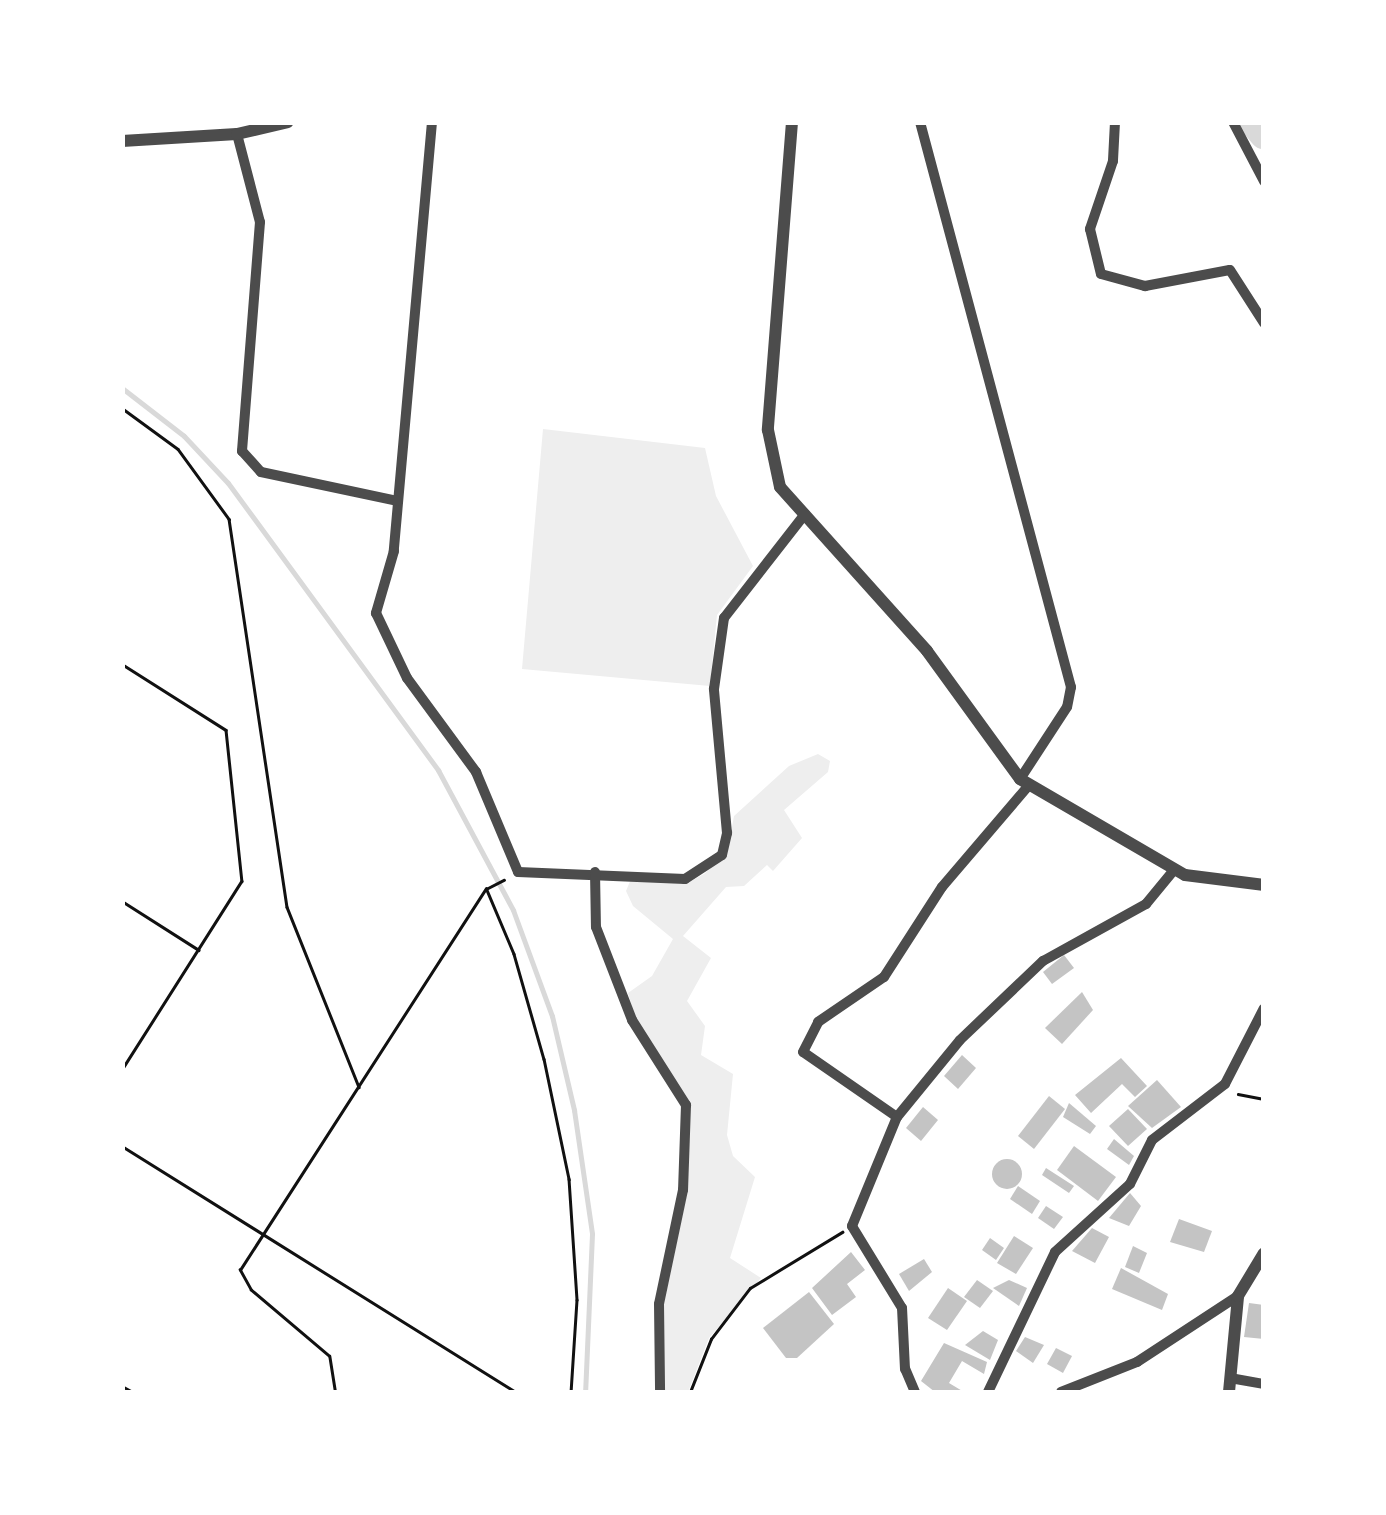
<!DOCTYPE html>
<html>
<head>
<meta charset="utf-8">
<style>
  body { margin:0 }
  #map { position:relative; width:1386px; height:1515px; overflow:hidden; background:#fff; font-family:Inter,sans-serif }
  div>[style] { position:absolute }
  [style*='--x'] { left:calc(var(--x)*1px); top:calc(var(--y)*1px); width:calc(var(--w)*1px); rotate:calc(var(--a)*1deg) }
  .green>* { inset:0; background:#eee }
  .stream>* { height:5px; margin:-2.5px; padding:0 2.5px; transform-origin:2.5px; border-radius:2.5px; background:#d9d9d9 }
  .river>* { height:30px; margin:-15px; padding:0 15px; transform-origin:15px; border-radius:15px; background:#d9d9d9 }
  .building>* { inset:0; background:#c4c4c4 }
  .round { border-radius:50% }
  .path>* { height:2.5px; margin:-1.25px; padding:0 1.25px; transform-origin:1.25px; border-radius:1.25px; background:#111 }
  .minor>* { height:10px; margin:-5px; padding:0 5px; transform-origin:5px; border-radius:5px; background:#4c4c4c }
  .tertiary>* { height:12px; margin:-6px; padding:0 6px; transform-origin:6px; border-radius:6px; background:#4c4c4c }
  span { translate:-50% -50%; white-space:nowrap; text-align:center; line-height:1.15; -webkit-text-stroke:8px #fff; paint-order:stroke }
  .frame { position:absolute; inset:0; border:125px solid #fff; pointer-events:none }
</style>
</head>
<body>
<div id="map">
  <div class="green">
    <i style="clip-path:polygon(543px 429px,705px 448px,716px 496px,753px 566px,717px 615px,710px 686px,522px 669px)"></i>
    <i style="clip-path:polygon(818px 754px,830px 761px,828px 772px,784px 810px,802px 838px,773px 871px,767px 865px,744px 886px,726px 887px,683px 936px,711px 958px,687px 1001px,705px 1026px,701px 1055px,733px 1074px,727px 1135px,733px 1156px,755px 1177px,730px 1258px,761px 1278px,709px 1338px,688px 1392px,663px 1392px,664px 1304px,688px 1189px,690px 1104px,635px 1017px,628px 993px,652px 976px,673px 939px,633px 906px,626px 891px,631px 879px,686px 884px,704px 874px,727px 854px,734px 816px,789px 766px)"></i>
  </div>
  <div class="stream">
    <i style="--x:122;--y:388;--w:78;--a:37.7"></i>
    <i style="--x:184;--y:436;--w:64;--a:46.9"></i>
    <i style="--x:228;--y:483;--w:356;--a:53.8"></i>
    <i style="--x:438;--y:770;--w:159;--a:61.8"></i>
    <i style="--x:513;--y:910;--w:113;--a:69.8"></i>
    <i style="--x:552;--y:1016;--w:97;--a:76.8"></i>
    <i style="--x:574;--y:1110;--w:125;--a:81.7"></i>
    <i style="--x:592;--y:1234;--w:158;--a:92.5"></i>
  </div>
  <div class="river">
    <i style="--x:1254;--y:122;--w:16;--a:50"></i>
  </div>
  <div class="building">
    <i style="clip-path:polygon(1064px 955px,1074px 968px,1052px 984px,1043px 972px)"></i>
    <i style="clip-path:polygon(1082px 992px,1093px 1010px,1062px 1044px,1045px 1028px)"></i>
    <i style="clip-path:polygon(962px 1055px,976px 1068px,958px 1089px,944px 1076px)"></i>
    <i style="clip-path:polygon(1121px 1058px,1147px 1086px,1135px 1097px,1122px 1084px,1091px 1113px,1075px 1095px)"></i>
    <i style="clip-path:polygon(1157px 1080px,1181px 1107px,1152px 1128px,1128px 1106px)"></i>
    <i style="clip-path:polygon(1049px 1096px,1065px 1109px,1034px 1149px,1018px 1136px)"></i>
    <i style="clip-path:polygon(1069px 1103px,1096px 1126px,1090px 1134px,1063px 1117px)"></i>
    <i style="clip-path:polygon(923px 1107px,938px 1120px,921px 1141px,906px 1128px)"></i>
    <i style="clip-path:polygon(1128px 1109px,1147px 1129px,1128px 1146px,1109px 1126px)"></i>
    <i style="clip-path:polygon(1114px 1139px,1134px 1156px,1129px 1165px,1107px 1149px)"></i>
    <i style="clip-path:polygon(1074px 1146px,1116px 1177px,1098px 1201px,1057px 1170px)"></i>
    <i class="round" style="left:992px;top:1159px;width:30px;height:30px"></i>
    <i style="clip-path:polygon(1046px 1168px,1074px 1186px,1069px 1193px,1042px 1175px)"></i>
    <i style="clip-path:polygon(1018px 1186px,1040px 1201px,1032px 1214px,1010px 1199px)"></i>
    <i style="clip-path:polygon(1130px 1193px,1141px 1206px,1129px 1226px,1109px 1218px)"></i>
    <i style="clip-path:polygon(1046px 1206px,1063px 1217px,1054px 1229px,1038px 1218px)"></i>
    <i style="clip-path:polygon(1179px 1219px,1212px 1231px,1204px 1252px,1170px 1242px)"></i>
    <i style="clip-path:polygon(1092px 1228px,1109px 1237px,1095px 1263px,1072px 1251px)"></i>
    <i style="clip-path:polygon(1014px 1236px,1033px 1248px,1016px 1274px,997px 1263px)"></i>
    <i style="clip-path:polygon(990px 1238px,1004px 1248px,996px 1260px,982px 1250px)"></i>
    <i style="clip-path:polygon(1133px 1246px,1147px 1253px,1139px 1273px,1125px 1267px)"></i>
    <i style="clip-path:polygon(851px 1252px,865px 1270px,847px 1284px,856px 1297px,832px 1315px,812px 1288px)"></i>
    <i style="clip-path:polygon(924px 1259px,932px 1272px,909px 1291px,899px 1274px)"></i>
    <i style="clip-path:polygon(1121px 1268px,1168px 1294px,1162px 1310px,1112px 1289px)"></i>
    <i style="clip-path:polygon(977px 1280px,993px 1291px,980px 1308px,964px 1297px)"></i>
    <i style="clip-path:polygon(1009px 1280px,1027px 1288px,1019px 1306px,993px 1288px)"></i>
    <i style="clip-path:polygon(948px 1288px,967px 1301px,947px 1330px,928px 1318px)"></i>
    <i style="clip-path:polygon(809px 1292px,834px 1324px,797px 1358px,786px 1358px,763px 1328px)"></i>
    <i style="clip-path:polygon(1249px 1303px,1264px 1305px,1264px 1339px,1244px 1337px)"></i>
    <i style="clip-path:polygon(983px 1331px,998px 1340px,990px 1360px,965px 1345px)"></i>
    <i style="clip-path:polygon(1025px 1337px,1044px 1345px,1033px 1363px,1016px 1351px)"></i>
    <i style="clip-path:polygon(944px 1343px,987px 1362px,984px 1374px,962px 1361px,949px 1383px,964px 1392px,935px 1392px,921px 1381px)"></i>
    <i style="clip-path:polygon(1056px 1348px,1072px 1356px,1063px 1373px,1047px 1364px)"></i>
  </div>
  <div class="path">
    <i style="--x:122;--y:408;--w:69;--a:36.2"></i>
    <i style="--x:178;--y:449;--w:87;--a:53.9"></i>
    <i style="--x:229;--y:519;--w:392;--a:81.5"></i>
    <i style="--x:287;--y:907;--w:194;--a:68.2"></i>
    <i style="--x:122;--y:664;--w:123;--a:32.4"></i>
    <i style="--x:226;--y:730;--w:152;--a:84"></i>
    <i style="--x:242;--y:881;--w:224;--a:122.4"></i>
    <i style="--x:487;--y:890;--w:69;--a:67.1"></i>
    <i style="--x:514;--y:954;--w:109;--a:74.1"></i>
    <i style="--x:544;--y:1059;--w:123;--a:78.2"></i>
    <i style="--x:569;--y:1179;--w:121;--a:86.2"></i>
    <i style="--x:577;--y:1300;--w:92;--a:93.7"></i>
    <i style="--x:122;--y:901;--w:91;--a:32.5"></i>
    <i style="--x:1238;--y:1094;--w:26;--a:11"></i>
    <i style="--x:122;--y:1146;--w:464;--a:32"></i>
    <i style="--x:122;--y:1386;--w:13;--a:29"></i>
    <i style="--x:335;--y:1392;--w:36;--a:-99"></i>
    <i style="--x:329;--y:1356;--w:102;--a:-139.8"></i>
    <i style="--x:251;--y:1290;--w:23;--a:-119"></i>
    <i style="--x:240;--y:1270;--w:454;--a:-57.2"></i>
    <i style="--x:486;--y:889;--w:20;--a:-27"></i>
    <i style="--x:690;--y:1392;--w:57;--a:-68.4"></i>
    <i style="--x:711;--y:1339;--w:64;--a:-52.6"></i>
    <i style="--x:750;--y:1288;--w:108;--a:-31.3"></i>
  </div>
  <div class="minor">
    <i style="--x:432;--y:122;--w:431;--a:95.1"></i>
    <i style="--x:394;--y:551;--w:65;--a:106.2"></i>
    <i style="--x:376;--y:613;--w:72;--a:64.5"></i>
    <i style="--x:407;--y:678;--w:117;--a:53.7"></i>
    <i style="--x:476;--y:772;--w:108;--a:67.2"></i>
    <i style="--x:518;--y:872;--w:167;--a:2.4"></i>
    <i style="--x:685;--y:879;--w:44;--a:-33"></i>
    <i style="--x:722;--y:855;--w:23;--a:-77"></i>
    <i style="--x:727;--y:833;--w:145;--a:-95.2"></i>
    <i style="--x:714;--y:689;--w:72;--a:-82"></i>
    <i style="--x:724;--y:618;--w:132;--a:-52.1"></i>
    <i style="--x:920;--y:122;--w:585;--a:75.04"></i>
    <i style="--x:1071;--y:687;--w:20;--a:101"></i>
    <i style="--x:1067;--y:707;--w:86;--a:123.1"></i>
    <i style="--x:1115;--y:122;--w:39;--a:93"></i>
    <i style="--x:1113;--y:161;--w:72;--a:108.7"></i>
    <i style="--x:1090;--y:229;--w:46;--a:76.3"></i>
    <i style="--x:1101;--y:274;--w:46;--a:15.3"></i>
    <i style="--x:1145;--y:286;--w:86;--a:-10.7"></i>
    <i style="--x:1230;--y:270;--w:63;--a:57.3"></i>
    <i style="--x:1233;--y:122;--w:67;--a:62.3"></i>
    <i style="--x:237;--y:134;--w:91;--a:75.4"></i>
    <i style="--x:260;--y:222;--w:230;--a:94.5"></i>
    <i style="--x:242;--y:451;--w:28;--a:48"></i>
    <i style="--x:261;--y:472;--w:139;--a:12"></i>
    <i style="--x:595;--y:872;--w:55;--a:89"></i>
    <i style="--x:596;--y:927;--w:100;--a:68.8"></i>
    <i style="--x:632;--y:1020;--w:101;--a:57.6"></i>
    <i style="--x:686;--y:1105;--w:85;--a:92"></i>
    <i style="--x:683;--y:1190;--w:116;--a:101.9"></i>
    <i style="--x:659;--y:1304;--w:88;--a:89.3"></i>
    <i style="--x:897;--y:1117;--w:114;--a:-145.3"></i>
    <i style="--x:803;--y:1052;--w:34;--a:-63"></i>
    <i style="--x:818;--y:1022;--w:80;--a:-34.3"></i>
    <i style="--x:884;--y:977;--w:107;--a:-57.2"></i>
    <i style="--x:942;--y:887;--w:134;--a:-49.5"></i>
    <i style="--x:1230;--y:1378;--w:35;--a:10"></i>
    <i style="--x:915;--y:1392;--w:25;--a:-113"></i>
    <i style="--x:905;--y:1369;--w:61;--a:-92.8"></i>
    <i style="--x:902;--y:1308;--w:96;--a:-121.4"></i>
    <i style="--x:852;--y:1226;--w:118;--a:-67.6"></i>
    <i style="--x:897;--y:1117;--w:99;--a:-50.7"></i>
    <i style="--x:960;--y:1040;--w:115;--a:-43.6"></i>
    <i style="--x:1043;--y:961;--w:118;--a:-29"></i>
    <i style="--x:1146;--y:904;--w:44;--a:-50.5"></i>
    <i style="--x:988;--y:1392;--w:155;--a:-64.4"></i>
    <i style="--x:1055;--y:1252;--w:101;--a:-42.2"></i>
    <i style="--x:1130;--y:1184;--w:49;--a:-63.4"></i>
    <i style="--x:1152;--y:1140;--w:92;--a:-37.5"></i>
    <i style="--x:1225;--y:1084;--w:85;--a:-62.8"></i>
    <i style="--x:1061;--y:1392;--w:82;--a:-21.5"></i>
    <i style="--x:1137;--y:1362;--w:121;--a:-33.2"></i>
  </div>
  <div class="tertiary">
    <i style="--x:792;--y:122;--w:309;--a:94.5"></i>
    <i style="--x:768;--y:430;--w:58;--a:78.1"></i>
    <i style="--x:780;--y:487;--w:220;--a:48.1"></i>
    <i style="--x:927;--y:651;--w:158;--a:54"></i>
    <i style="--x:1020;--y:779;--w:191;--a:30.2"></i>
    <i style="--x:1185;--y:875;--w:80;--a:7.2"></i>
    <i style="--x:122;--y:141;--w:115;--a:-3.5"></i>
    <i style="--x:237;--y:134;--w:52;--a:-13.2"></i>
    <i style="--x:1229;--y:1392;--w:96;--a:-84.6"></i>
    <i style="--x:1238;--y:1296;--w:50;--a:-58.8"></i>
  </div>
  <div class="frame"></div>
</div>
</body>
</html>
